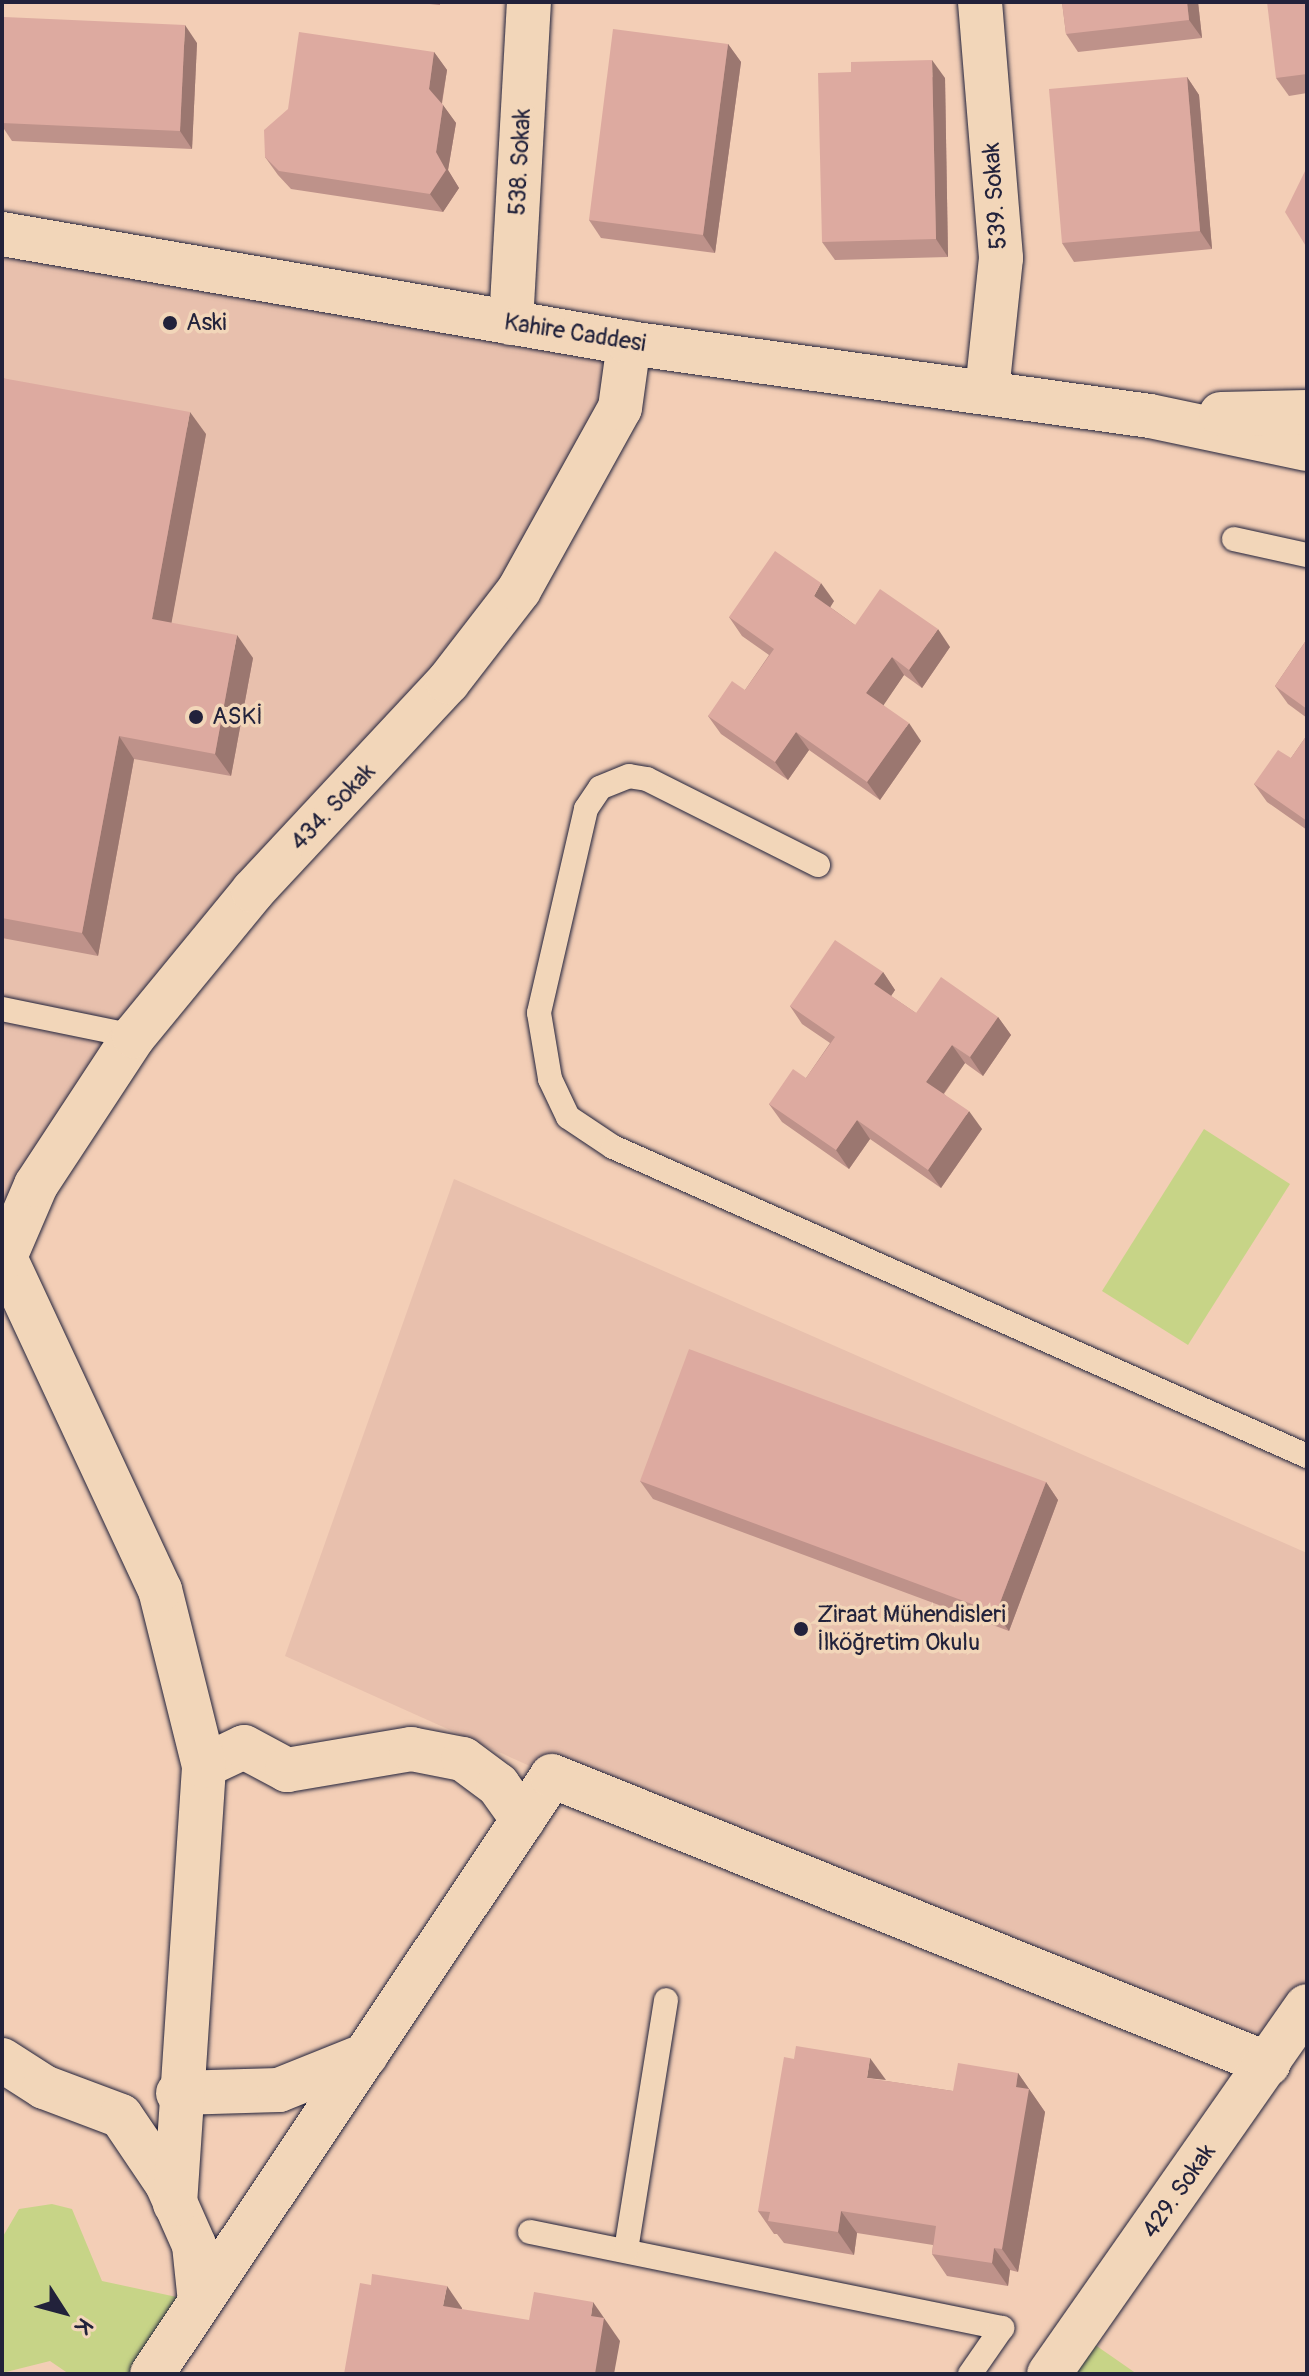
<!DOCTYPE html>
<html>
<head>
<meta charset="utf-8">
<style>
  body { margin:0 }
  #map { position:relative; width:1309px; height:2376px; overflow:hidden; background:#f3ceb6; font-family:Pangolin,sans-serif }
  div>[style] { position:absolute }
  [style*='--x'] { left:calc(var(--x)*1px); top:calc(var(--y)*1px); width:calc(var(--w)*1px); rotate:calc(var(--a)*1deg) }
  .built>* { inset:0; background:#e8c0ad }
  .green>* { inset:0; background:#c7d487 }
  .roads { filter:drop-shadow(0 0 2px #22223b) drop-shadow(0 0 2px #22223b) }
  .service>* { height:24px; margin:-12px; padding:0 12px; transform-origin:12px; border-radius:12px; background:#f2d6b9 }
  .minor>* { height:44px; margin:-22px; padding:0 22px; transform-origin:22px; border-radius:22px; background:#f2d6b9 }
  .secondary>* { height:44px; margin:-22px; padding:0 22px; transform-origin:22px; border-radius:22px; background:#f2d6b9 }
  .wall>* { inset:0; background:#be928a }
  .shaded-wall>* { inset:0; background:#9b7770 }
  .building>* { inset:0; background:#ddaaa0 }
  .dots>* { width:22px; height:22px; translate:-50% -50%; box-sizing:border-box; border:4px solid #f2d6b9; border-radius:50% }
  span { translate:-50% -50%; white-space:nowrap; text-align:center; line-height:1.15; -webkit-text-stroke:7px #f2d6b9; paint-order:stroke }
  .street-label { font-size:24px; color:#22223b }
  .poi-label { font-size:24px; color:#22223b }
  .left { translate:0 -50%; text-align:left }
  .frame { position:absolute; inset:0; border:4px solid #22223b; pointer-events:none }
  .north { position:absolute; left:24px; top:2272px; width:80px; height:80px; -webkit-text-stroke:6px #f2d6b9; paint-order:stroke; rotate:126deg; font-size:22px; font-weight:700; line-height:32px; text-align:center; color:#22223b }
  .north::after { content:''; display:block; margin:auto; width:28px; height:36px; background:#22223b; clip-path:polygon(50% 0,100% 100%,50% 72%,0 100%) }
</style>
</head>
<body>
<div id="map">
  <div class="built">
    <i style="clip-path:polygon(2px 234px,629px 343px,581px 489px,253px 891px,2px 1260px)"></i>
    <i style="clip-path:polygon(454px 1179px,1307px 1553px,1307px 2006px,1268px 2064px,552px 1776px,285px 1656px)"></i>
  </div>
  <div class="green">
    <i style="clip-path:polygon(1204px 1129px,1290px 1184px,1188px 1345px,1102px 1291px)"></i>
    <i style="clip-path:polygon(52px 2204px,72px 2209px,102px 2281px,200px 2302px,148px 2374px,69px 2374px,50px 2361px,2px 2373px,2px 2238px,19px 2209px)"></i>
    <i style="clip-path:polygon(1078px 2333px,1137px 2374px,1049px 2374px)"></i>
  </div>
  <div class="roads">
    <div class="service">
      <i style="--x:1234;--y:539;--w:75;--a:12.4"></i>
      <i style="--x:818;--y:865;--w:191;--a:-153.3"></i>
      <i style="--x:647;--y:779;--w:18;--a:-171"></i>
      <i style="--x:629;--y:776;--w:31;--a:158"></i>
      <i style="--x:600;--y:788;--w:25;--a:124"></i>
      <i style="--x:586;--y:809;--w:209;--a:103"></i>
      <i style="--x:539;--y:1013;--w:67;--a:80.5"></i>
      <i style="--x:550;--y:1079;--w:42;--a:64.7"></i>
      <i style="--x:568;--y:1117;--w:54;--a:33.7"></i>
      <i style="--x:613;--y:1147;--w:760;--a:24"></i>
      <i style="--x:2;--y:1009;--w:135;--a:11.6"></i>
      <i style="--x:530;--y:2232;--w:482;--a:11.5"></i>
      <i style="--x:1002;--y:2328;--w:56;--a:124.8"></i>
      <i style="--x:626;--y:2250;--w:253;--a:-80.9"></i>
    </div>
    <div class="minor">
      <i style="--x:980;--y:2;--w:257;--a:85.3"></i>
      <i style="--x:1001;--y:258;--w:134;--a:96"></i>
      <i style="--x:511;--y:323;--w:322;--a:-86.8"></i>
      <i style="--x:204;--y:1766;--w:44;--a:-25.4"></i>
      <i style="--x:244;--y:1747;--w:49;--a:28.1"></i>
      <i style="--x:287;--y:1770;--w:126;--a:-9.6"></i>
      <i style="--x:411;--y:1749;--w:53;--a:10.9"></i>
      <i style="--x:463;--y:1759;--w:44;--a:36.6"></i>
      <i style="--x:498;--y:1785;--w:43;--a:54.5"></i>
      <i style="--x:2;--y:2060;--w:50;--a:32.7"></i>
      <i style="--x:44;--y:2087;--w:82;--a:20.6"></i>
      <i style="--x:121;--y:2116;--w:82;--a:55.9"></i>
      <i style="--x:167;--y:2184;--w:67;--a:66.1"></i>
      <i style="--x:194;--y:2245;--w:57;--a:84"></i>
      <i style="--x:178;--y:2093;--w:101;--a:-1.7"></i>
      <i style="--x:279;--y:2090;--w:94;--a:-21.9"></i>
      <i style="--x:175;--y:2204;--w:439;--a:-86.2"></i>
      <i style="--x:204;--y:1766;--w:181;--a:-104"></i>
      <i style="--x:160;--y:1590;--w:367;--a:-115"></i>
      <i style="--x:5;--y:1257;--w:78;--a:-66.7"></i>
      <i style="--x:36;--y:1185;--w:178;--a:-56.7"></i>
      <i style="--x:134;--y:1036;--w:188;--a:-50.6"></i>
      <i style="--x:253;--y:891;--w:286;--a:-47"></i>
      <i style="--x:448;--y:682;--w:116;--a:-52.3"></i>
      <i style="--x:519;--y:590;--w:208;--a:-61"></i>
      <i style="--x:620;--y:408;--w:66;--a:-82.1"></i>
      <i style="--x:152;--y:2374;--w:719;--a:-56.22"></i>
      <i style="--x:552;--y:1776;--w:772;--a:21.91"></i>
      <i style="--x:1049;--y:2374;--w:449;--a:-55"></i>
    </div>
    <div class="secondary">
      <i style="--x:2;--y:234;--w:636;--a:9.86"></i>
      <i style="--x:629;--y:343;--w:526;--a:7.98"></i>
      <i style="--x:1150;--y:416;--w:160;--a:11.9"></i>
      <i style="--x:1221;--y:414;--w:86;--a:-1.3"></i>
    </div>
  </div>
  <div class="wall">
    <i style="clip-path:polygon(409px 2px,440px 2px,440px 5px)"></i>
    <i style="clip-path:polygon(1062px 2px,1198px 2px,1202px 38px,1078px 52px,1066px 34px)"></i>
    <i style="clip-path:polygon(1307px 2px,1307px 93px,1289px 96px,1276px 78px)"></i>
    <i style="clip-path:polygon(197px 43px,192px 149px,12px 141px,2px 126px,2px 64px)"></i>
    <i style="clip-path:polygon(728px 44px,741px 62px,715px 253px,601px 238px,589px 220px)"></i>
    <i style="clip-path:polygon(434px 52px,447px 70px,442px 104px,456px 123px,448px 170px,459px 188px,443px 212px,291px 189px,278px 175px,265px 157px)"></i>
    <i style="clip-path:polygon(851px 72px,945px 78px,948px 257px,835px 260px,822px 242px)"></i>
    <i style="clip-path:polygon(1187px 77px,1199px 95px,1212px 249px,1074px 262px,1062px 243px)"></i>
    <i style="clip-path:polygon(2px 378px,206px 434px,171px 623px,253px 658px,231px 776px,134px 759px,98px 956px,2px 938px)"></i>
    <i style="clip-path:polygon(834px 601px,830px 607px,855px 625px,950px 647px,922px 688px,904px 675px,883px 705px,921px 741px,880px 800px,809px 750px,788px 780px,721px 734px,708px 716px,745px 690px,769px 655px,742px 636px,729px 617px)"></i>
    <i style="clip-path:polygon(1307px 639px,1307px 718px,1288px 704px,1275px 686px)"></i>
    <i style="clip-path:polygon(1307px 735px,1307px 830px,1267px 802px,1254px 784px,1291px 758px)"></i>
    <i style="clip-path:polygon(883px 972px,895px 990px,891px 996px,916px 1013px,998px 1017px,1011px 1035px,983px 1076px,965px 1063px,944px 1094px,982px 1129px,941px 1188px,870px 1139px,849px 1169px,782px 1122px,769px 1104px,806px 1078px,830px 1043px,802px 1024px,790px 1006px)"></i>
    <i style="clip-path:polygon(640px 1481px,1046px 1482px,1058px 1500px,1009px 1631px,653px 1499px)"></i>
    <i style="clip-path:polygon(1018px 2073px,1045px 2112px,1018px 2272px,1010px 2270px,1008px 2286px,947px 2276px,932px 2254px,933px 2245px,857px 2233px,854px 2255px,784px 2243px,777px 2234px,774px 2234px,758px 2211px,886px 2081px,953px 2091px)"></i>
  </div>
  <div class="shaded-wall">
    <i style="clip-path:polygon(1187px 2px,1198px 2px,1202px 38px,1189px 20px)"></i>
    <i style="clip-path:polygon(185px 25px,197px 43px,192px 149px,180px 131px)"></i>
    <i style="clip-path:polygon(728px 44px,741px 62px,715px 253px,703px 235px)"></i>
    <i style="clip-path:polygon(434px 52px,447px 70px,441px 107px,429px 89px)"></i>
    <i style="clip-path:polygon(932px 60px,945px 78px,948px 257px,936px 239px)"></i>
    <i style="clip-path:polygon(1187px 77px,1199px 95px,1212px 249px,1200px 231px)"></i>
    <i style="clip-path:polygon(443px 105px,456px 123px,448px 170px,459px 188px,443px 212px,430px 194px)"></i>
    <i style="clip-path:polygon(190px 412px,206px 434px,168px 642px,152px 619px)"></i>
    <i style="clip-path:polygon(821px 583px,834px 601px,826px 614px,814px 596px)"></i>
    <i style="clip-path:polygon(938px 629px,950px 647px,922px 688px,909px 670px)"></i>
    <i style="clip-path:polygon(237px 635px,253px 658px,231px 776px,215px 754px)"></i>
    <i style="clip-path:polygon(892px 657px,904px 675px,879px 712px,866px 693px)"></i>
    <i style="clip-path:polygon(909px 723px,921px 741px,880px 800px,867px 782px)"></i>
    <i style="clip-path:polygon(796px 732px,809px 750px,788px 780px,775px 762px)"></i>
    <i style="clip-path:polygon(119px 736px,134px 759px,98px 956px,82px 933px)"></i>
    <i style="clip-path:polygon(883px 972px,895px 990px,887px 1002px,874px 984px)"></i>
    <i style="clip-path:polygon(998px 1017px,1011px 1035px,983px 1076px,970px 1057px)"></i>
    <i style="clip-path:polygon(952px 1045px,965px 1063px,939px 1100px,926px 1082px)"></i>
    <i style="clip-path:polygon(969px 1111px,982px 1129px,941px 1188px,928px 1170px)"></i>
    <i style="clip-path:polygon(857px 1120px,870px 1139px,849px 1169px,836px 1150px)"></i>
    <i style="clip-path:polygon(1046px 1482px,1058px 1500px,1009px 1631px,996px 1613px)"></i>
    <i style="clip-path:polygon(870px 2058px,886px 2080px,867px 2078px)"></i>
    <i style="clip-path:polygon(1018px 2073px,1045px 2112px,1018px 2272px,1002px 2249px,1016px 2087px)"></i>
    <i style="clip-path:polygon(841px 2211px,857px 2233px,854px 2255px,838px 2232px)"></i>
    <i style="clip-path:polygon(994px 2248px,1010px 2270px,1008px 2286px,992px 2263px)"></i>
    <i style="clip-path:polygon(447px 2286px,462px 2308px,459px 2328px,443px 2306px)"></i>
    <i style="clip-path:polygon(593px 2302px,620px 2341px,614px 2374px,595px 2374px,591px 2316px)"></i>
  </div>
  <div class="building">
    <i style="clip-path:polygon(1062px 2px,1187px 2px,1189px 20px,1066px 34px)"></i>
    <i style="clip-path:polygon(1267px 2px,1307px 2px,1307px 74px,1276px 78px)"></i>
    <i style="clip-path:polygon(4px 17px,185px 25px,180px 131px,2px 123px,2px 64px)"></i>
    <i style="clip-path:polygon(613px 29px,728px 44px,703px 235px,589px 220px)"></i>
    <i style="clip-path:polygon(299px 32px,434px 52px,429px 89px,443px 105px,436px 152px,446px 170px,430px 194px,279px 171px,265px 157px,264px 130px,288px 109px)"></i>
    <i style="clip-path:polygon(932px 60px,936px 239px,822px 242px,818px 73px,851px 72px,851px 62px)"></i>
    <i style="clip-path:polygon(1187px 77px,1200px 231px,1062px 243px,1049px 89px)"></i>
    <i style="clip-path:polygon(1307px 167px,1307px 248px,1285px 212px)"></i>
    <i style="clip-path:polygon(2px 378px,190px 412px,152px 619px,237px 635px,215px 754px,119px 736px,82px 933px,2px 918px)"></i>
    <i style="clip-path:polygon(775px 551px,821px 583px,814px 596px,855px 625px,880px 589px,938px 629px,909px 670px,892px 657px,866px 693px,909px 723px,867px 782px,796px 732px,775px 762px,708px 716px,732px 681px,745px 690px,774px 649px,729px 617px)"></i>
    <i style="clip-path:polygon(1307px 639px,1307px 709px,1275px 686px)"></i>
    <i style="clip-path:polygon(1307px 735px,1307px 821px,1254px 784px,1278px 750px,1291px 758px)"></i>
    <i style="clip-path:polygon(835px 940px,883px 972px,874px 984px,916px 1013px,941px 977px,998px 1017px,970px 1057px,952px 1045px,926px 1082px,969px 1111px,928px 1170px,857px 1120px,836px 1150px,769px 1104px,793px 1069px,806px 1078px,835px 1037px,790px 1006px)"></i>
    <i style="clip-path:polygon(689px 1349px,1046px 1482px,996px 1613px,640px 1481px)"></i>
    <i style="clip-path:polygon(796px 2046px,870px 2058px,867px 2078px,953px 2091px,958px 2063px,1018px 2073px,1016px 2087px,1029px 2089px,1002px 2249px,994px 2248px,992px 2263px,932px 2254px,936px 2226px,841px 2211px,838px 2232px,768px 2221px,770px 2212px,758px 2211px,784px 2057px,794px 2059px)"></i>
    <i style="clip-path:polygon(372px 2274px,447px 2286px,443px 2306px,529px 2320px,534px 2292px,593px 2302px,591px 2316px,604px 2318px,595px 2374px,344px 2374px,360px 2283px,371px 2285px)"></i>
  </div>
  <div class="dots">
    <i style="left:170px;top:323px;background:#22223b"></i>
    <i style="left:196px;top:717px;background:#22223b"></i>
    <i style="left:801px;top:1629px;background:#22223b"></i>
  </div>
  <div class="street-label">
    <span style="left:520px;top:162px;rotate:-87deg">538. Sokak</span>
    <span style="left:995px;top:196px;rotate:-94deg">539. Sokak</span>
    <span style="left:575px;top:333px;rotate:9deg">Kahire Caddesi</span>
    <span style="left:333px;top:807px;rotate:-46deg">434. Sokak</span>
    <span style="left:1179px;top:2191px;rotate:-55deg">429. Sokak</span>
  </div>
  <div class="poi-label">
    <span class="left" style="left:186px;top:323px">Aski</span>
    <span class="left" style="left:212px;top:717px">ASKİ</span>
    <span class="left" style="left:817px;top:1629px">Ziraat Mühendisleri<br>İlköğretim Okulu</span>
  </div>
  <div class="frame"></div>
  <div class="north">K</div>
</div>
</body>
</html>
